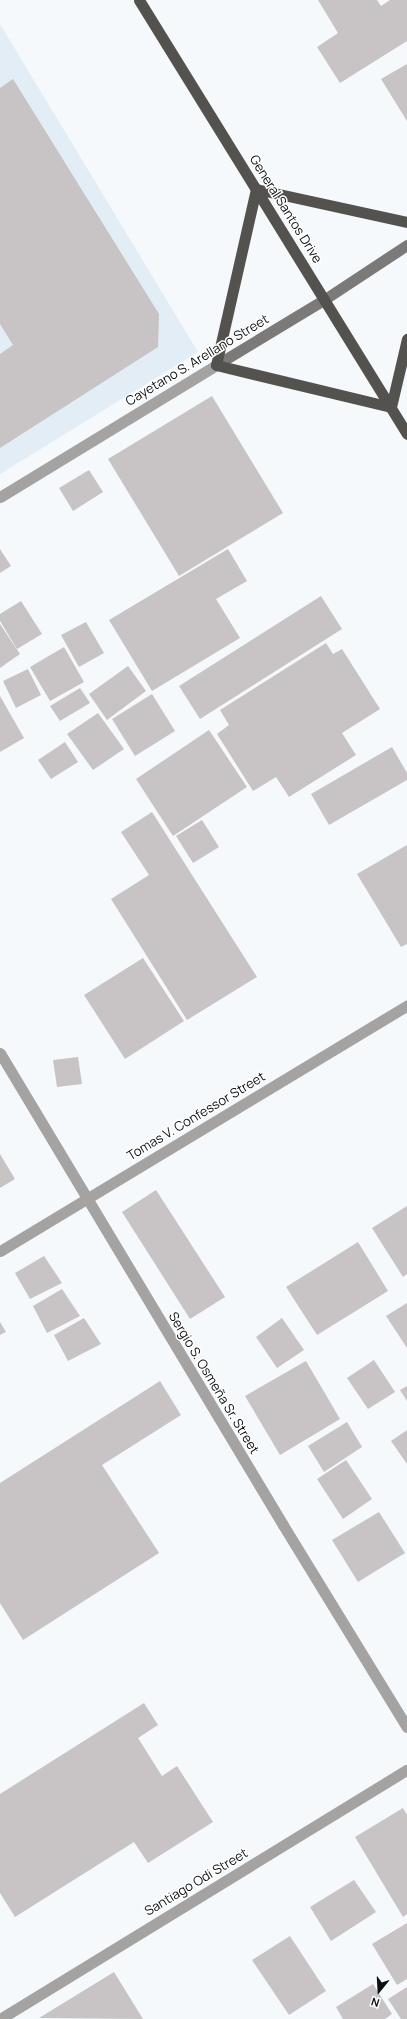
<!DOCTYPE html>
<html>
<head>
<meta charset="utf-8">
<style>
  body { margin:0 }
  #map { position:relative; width:407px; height:2019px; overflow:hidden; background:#f5f9fc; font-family:Manrope,sans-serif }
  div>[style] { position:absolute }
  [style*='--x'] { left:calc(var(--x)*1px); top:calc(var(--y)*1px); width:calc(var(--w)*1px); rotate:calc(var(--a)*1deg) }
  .built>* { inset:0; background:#e3edf6 }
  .building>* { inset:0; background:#c8c3c4 }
  .tertiary>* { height:11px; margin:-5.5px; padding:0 5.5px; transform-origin:5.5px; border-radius:5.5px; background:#a4a3a1 }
  .secondary>* { height:11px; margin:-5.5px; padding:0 5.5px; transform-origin:5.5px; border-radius:5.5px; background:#7c7a78 }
  .trunk>* { height:11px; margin:-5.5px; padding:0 5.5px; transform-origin:5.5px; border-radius:5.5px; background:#54524e }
  span { translate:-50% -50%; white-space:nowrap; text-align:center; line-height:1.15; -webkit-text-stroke:3px #fff; paint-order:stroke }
  .street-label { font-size:13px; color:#0e0f10 }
  .north { position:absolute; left:359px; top:1971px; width:40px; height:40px; -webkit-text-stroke:3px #fff; paint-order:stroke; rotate:198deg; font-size:11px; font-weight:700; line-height:16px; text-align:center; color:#0e0f10 }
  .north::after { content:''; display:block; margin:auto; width:14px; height:18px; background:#0e0f10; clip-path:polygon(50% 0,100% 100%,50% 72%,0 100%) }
</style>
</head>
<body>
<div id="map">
  <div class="built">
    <i style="clip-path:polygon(0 24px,198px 352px,0 474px)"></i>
  </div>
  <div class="building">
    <i style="clip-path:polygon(318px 0,377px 0,381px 6px,390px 0,407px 0,407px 41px,340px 83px,317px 47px,338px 33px)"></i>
    <i style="clip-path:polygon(407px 64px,407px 121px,381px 79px)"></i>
    <i style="clip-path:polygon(13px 79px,159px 314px,158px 347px,0 448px,0 354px,13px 345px,0 324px,0 88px)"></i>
    <i style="clip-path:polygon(212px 396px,283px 513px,179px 576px,108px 459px)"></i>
    <i style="clip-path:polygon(89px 470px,103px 492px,73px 511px,59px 488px)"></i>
    <i style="clip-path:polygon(0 549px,11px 566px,0 573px)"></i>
    <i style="clip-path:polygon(228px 549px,247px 581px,216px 599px,240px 638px,152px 691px,109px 620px)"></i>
    <i style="clip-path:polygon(321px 596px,342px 629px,200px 719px,179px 686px)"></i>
    <i style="clip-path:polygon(21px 601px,42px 634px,17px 649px,0 621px,0 614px)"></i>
    <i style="clip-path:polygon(86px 622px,104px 653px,79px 667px,61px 635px)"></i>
    <i style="clip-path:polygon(0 624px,20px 654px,0 668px)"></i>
    <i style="clip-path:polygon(326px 643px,333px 654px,342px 649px,380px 709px,342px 733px,356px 755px,289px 797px,276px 777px,253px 791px,217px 734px,229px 725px,220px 710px)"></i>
    <i style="clip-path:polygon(64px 647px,84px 682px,50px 701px,30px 667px)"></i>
    <i style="clip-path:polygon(128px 666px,146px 691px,107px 720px,89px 694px)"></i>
    <i style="clip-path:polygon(28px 669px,41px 695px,16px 708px,3px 681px)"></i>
    <i style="clip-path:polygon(80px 688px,90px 703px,60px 721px,50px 706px)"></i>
    <i style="clip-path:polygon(152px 694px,175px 731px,135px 756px,112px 719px)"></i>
    <i style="clip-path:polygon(0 696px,24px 738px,0 752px)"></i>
    <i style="clip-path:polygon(98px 713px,124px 749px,93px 770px,67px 734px)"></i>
    <i style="clip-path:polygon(209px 730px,247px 787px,173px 836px,136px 779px)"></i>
    <i style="clip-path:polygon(65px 742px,78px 762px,51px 779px,38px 760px)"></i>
    <i style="clip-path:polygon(392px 747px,407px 773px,407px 780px,329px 825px,311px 794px)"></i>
    <i style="clip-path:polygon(152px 812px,257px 977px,187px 1020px,111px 899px,149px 875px,121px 832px)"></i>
    <i style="clip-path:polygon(202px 820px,219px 847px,193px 863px,176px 836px)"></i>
    <i style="clip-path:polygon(407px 845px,407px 944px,401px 947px,357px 874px)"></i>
    <i style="clip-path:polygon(143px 958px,184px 1021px,125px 1059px,84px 995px)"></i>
    <i style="clip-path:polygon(78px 1057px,82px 1084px,57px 1087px,53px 1060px)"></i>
    <i style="clip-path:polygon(0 1154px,15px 1179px,0 1188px)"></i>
    <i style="clip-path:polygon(156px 1190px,225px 1297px,190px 1319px,122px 1212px)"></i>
    <i style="clip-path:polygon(407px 1206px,407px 1274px,403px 1277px,372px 1228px)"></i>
    <i style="clip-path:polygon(358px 1242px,388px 1291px,317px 1335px,286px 1287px)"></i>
    <i style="clip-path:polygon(44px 1256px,62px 1283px,30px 1299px,15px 1273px)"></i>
    <i style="clip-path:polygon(62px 1289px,80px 1316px,47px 1333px,33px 1306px)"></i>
    <i style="clip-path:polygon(407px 1303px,407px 1348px,386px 1316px)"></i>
    <i style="clip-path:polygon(84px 1318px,101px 1344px,68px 1361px,54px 1335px)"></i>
    <i style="clip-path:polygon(282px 1318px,304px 1350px,277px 1368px,256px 1337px)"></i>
    <i style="clip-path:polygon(0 1322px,6px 1332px,0 1335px)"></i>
    <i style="clip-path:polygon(374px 1360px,395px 1392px,368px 1409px,347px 1378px)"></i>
    <i style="clip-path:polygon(306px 1361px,340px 1419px,280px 1455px,245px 1396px)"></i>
    <i style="clip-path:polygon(160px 1381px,181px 1415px,102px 1465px,159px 1553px,23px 1640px,0 1603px,0 1483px)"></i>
    <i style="clip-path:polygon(407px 1386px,407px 1401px,400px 1390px)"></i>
    <i style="clip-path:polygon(347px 1422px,362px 1447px,324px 1472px,308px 1446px)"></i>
    <i style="clip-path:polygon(407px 1430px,407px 1464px,391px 1441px)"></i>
    <i style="clip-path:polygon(346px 1460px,372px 1499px,343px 1519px,317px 1479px)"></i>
    <i style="clip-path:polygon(379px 1512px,405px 1553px,358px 1582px,332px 1540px)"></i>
    <i style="clip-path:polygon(144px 1703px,158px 1725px,138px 1738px,162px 1776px,177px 1766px,213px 1822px,148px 1863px,134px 1842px,15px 1917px,0 1893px,0 1794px)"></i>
    <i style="clip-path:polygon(403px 1808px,407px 1815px,407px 1914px,403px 1917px,355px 1837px)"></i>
    <i style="clip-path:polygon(354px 1880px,376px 1912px,331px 1941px,310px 1907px)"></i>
    <i style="clip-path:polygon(407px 1923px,407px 1979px,397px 1985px,372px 1944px)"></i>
    <i style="clip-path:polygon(290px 1936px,326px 1991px,289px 2015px,252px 1960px)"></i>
    <i style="clip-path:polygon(114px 1972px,143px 2019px,39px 2018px)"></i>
    <i style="clip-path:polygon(373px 1984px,392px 2014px,385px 2019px,343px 2019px,336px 2007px)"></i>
    <i style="clip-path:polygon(407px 1987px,407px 2019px,401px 2019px,388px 1999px)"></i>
  </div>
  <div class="tertiary">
    <i style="--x:0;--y:497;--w:253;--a:-31.4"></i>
    <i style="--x:0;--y:1053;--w:550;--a:59.05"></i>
    <i style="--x:283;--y:1525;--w:237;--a:58.5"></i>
    <i style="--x:0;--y:1251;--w:476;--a:-31.1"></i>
    <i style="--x:0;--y:2019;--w:477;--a:-31.5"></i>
  </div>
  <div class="secondary">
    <i style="--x:216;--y:365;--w:127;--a:-31.2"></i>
    <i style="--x:325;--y:299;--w:98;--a:-33.4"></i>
  </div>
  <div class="trunk">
    <i style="--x:139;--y:0;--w:510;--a:58.3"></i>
    <i style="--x:256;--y:189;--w:180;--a:102.8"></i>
    <i style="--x:216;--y:365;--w:180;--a:13.5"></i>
    <i style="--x:256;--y:189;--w:155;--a:12.3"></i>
    <i style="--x:391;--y:407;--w:70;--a:-76.8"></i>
  </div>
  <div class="street-label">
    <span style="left:286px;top:209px;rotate:58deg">General Santos Drive</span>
    <span style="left:197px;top:360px;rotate:-31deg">Cayetano S. Arellano Street</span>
    <span style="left:196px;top:1116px;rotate:-31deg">Tomas V. Confessor Street</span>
    <span style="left:214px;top:1383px;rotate:59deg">Sergio S. Osmeña Sr. Street</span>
    <span style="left:196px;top:1882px;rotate:-31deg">Santiago Odi Street</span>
  </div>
  <div class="north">N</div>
</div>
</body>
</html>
